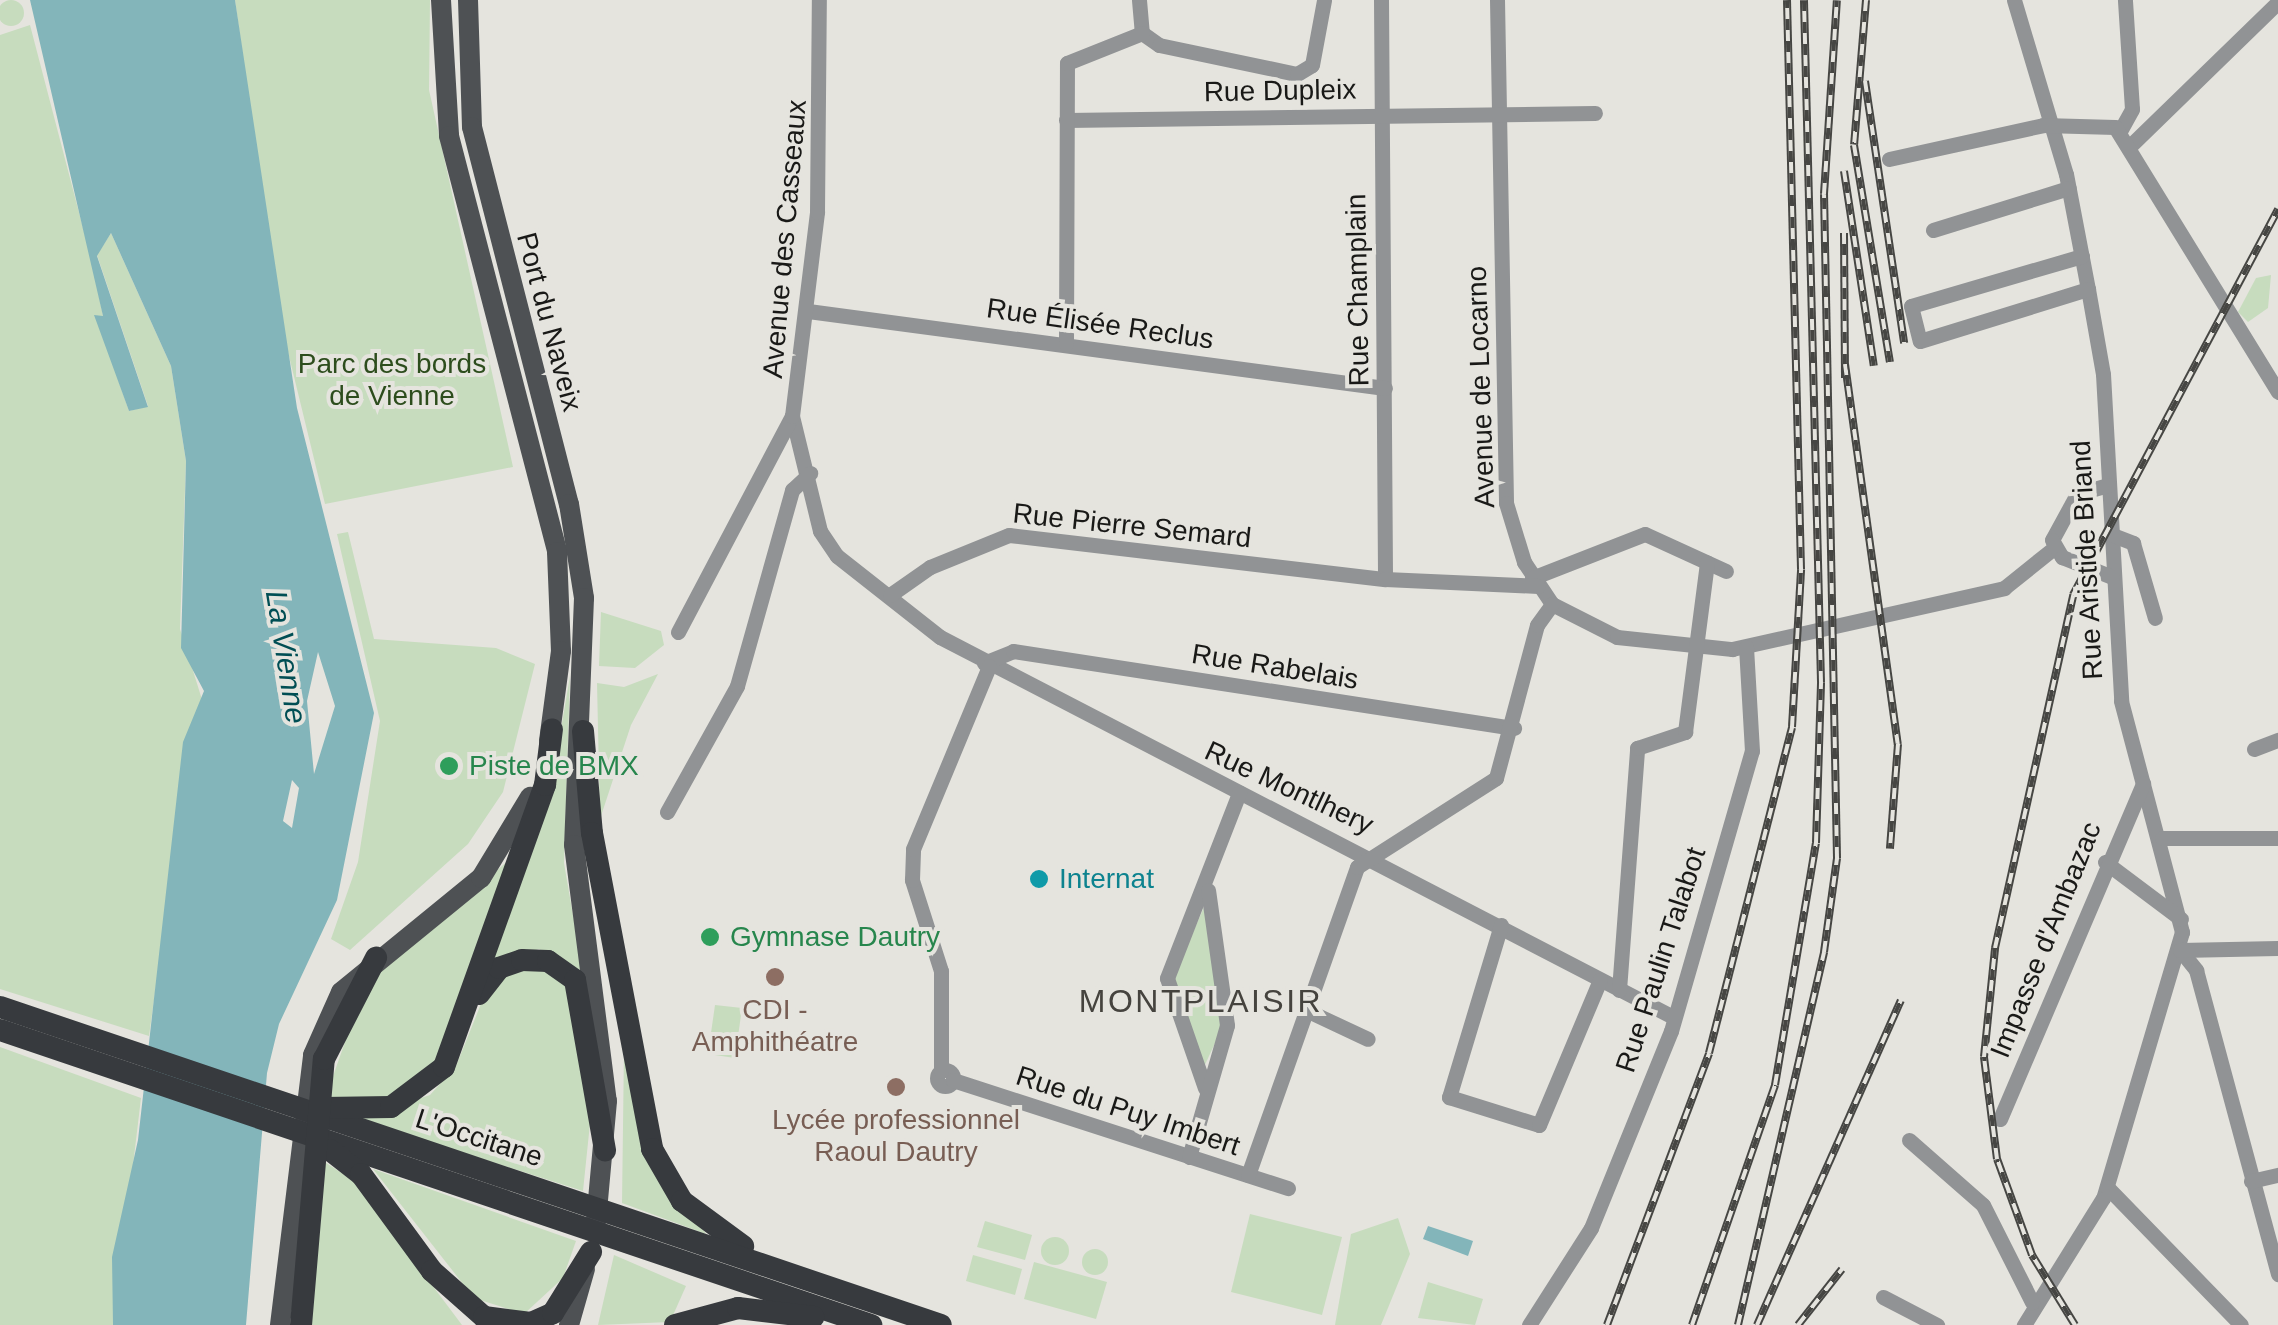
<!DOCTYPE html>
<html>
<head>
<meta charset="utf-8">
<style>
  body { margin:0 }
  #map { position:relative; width:2278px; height:1325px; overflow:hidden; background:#e5e4de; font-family:Arial,sans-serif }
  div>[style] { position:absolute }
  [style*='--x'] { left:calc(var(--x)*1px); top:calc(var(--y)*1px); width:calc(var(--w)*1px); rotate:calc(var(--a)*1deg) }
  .green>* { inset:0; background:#c7dcbe }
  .round { border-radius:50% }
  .water>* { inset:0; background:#83b5ba }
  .minor>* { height:15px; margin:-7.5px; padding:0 7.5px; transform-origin:7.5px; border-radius:7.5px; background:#919395 }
  .minor>.ring { margin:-7.5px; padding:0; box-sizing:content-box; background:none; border:15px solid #919395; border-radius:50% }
  .major>* { height:20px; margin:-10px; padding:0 10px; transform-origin:10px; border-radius:10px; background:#4e5154 }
  .highway>* { height:22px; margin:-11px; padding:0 11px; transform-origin:11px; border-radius:11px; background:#373a3e }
  .rail>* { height:8px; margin-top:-4px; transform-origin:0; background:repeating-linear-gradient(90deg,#e5e4de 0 11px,#464643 0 22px); box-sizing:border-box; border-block:2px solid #464643 }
  .dots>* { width:28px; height:28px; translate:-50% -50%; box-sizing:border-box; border:5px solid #e5e4de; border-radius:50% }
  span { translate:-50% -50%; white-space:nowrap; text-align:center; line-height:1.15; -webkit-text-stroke:8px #e5e4de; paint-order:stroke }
  .street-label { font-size:28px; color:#191917 }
  .park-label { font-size:28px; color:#2d4d1d }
  .leisure-label { font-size:28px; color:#27864d }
  .left { translate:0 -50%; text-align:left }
  .culture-label { font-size:28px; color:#0d838f }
  .education-label { font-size:28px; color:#785e54 }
  .water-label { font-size:30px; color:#004e54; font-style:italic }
  .quarter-label { font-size:32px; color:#45433e; letter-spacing:2.5px }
</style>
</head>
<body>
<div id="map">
  <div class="green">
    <i class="round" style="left:-2px;top:0;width:26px;height:26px"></i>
    <i style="clip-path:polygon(235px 0,430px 0,429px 90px,513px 467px,325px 504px,279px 315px)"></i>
    <i style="clip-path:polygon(30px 25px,93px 266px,103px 316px,96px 316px,129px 411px,148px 406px,97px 255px,111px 233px,171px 366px,186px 461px,180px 629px,204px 706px,190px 742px,149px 1036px,0 989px,0 35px)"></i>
    <i style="clip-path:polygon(2271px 275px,2268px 308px,2248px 322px,2238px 312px,2256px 278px)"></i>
    <i style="clip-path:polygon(348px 532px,374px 639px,496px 648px,535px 664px,503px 792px,468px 844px,350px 950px,331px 939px,358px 862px,380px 721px,337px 534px)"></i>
    <i style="clip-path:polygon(601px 612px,661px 631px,664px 645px,635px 668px,599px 666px)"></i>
    <i style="clip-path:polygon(658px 674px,631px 725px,600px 819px,597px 683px,624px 687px)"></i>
    <i style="clip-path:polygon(570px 676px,564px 863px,583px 973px,539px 949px,489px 965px,553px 776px)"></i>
    <i style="clip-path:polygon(510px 859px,434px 1067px,390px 1102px,325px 1099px,365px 985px)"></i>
    <i style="clip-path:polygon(1205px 905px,1222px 1028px,1203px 1069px,1172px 980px)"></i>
    <i style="clip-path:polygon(532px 963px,567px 979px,592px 1104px,583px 1191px,358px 1119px,430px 1095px,456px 1066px,489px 984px)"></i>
    <i style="clip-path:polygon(715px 1005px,742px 1008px,735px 1058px,708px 1054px)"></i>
    <i style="clip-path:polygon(0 1047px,141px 1098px,114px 1325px,0 1325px)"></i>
    <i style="clip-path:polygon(624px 1049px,643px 1132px,706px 1234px,622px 1203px)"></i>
    <i style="clip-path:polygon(320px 1159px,354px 1181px,462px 1325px,308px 1325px)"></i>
    <i style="clip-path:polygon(373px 1169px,576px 1241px,563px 1278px,524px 1314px,474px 1298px)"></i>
    <i style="clip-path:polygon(1250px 1214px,1342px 1237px,1322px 1315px,1231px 1292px)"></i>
    <i style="clip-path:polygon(1398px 1218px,1410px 1254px,1381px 1325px,1335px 1325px,1351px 1234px)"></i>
    <i style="clip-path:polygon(985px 1221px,1032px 1235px,1025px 1260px,977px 1247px)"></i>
    <i class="round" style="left:1041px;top:1237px;width:28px;height:28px"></i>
    <i class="round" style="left:1082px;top:1249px;width:26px;height:26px"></i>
    <i style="clip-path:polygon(614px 1255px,686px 1286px,670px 1322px,598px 1325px)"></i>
    <i style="clip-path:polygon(973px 1255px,1022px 1269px,1015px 1295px,966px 1281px)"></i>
    <i style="clip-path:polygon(1034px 1262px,1107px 1282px,1096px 1319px,1024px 1299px)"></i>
    <i style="clip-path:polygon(1428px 1282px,1483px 1299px,1475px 1325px,1418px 1318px)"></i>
  </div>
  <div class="water">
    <i style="clip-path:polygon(evenodd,30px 0,235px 0,297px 408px,374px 713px,337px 900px,279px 1024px,267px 1073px,246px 1325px,113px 1325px,112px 1257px,138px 1140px,183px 742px,204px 691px,181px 648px,186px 461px,171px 366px,111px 233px,97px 256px,148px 407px,129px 411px,94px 315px,103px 316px,30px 0,318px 652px,335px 706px,314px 774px,307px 701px,318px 652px,30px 0,292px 780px,299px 788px,292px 828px,283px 821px,292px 780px)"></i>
    <i style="clip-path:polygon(1428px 1226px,1473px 1241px,1468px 1256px,1423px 1239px)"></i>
  </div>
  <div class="minor">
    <i style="--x:1139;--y:0;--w:33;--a:85"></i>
    <i style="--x:1381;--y:0;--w:579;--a:89.6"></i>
    <i style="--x:1497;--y:0;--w:503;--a:88.97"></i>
    <i style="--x:1506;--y:503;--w:62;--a:73"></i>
    <i style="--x:1524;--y:562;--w:50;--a:56.3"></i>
    <i style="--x:1552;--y:604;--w:73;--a:26.9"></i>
    <i style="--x:1617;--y:637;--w:116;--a:6"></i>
    <i style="--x:1732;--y:649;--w:279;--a:-12.6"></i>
    <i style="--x:2004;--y:588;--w:64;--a:-38.7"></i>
    <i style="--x:2014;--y:0;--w:182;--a:73.4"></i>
    <i style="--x:2066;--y:174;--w:117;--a:79.2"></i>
    <i style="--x:2088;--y:289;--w:86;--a:80"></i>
    <i style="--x:2103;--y:374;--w:327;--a:86.8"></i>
    <i style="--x:2121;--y:701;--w:239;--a:75.2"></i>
    <i style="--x:2182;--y:932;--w:277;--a:106.5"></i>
    <i style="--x:2103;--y:1198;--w:150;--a:121.9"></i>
    <i style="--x:1142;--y:33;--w:21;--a:35"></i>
    <i style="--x:1159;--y:45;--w:141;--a:11.9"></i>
    <i style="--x:1297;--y:74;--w:17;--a:-31"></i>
    <i style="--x:1312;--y:65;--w:66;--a:-79.5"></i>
    <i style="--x:1066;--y:120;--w:529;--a:-0.76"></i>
    <i style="--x:2120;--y:131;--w:25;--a:-61"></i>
    <i style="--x:2132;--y:109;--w:109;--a:-93.7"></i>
    <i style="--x:2131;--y:145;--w:205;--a:-44.2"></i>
    <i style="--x:1889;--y:159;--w:158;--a:-12.4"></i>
    <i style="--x:2043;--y:125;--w:72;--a:1.6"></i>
    <i style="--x:2115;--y:127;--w:311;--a:58.4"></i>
    <i style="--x:1933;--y:230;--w:142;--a:-17.2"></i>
    <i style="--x:2082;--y:256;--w:178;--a:163.7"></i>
    <i style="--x:1911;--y:306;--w:36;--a:76"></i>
    <i style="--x:1920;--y:341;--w:176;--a:-17.2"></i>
    <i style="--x:808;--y:311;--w:582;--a:7.6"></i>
    <i style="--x:1066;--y:344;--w:281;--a:-89.8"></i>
    <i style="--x:1067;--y:63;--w:81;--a:-21.8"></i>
    <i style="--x:792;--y:416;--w:118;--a:76.3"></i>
    <i style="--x:820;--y:531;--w:30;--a:56"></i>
    <i style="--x:837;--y:556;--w:131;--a:38.2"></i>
    <i style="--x:940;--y:637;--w:826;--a:27.4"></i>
    <i style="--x:2108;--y:485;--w:32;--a:164"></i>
    <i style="--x:2077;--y:494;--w:52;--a:118.5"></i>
    <i style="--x:2052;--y:540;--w:20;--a:60"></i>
    <i style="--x:2062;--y:557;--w:54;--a:21.8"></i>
    <i style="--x:2110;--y:534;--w:25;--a:21"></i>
    <i style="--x:2133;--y:543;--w:78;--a:73.7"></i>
    <i style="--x:1532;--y:578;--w:121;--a:-21.3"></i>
    <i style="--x:1645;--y:534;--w:89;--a:24.6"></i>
    <i style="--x:890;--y:595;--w:49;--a:-35"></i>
    <i style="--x:930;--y:567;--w:85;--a:-22.1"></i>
    <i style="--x:1009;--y:535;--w:379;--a:6.7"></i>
    <i style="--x:1385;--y:579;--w:153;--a:2.6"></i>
    <i style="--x:678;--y:632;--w:244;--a:-62.2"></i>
    <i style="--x:792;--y:416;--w:206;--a:-83"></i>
    <i style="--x:817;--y:212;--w:212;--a:-89.5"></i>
    <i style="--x:984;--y:663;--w:31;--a:-22"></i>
    <i style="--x:1013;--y:651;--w:507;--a:8.74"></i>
    <i style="--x:2254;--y:749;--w:26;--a:-21"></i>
    <i style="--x:667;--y:812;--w:144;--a:-60.9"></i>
    <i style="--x:737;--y:686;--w:204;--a:-74.3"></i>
    <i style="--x:792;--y:490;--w:25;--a:-43"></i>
    <i style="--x:2162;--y:838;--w:116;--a:0"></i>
    <i style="--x:2105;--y:862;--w:95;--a:36.9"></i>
    <i style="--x:1501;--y:925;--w:180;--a:106.8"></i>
    <i style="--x:1449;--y:1097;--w:94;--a:17.3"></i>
    <i style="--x:1539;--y:1125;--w:157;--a:-67.2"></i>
    <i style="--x:2180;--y:950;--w:26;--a:51"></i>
    <i style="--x:2196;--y:970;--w:315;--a:74.9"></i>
    <i style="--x:2180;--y:950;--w:98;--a:-1.2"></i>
    <i style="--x:1619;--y:990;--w:243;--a:-85.7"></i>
    <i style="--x:1637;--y:748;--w:51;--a:-18.4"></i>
    <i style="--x:1685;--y:732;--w:171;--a:-82.6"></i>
    <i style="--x:1306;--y:1010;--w:68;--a:25.1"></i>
    <i class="ring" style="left:937px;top:1070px;width:1px;height:1px"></i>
    <i style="--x:941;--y:1071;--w:100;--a:-90"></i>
    <i style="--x:941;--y:971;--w:96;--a:-107.7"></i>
    <i style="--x:912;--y:880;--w:31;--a:-88"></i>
    <i style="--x:913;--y:849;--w:198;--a:-67.4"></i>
    <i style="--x:953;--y:1080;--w:352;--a:17.9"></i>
    <i style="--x:1205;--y:1088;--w:116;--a:-109.1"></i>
    <i style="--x:1167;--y:978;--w:199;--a:-68.7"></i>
    <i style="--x:2000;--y:1119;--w:365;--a:-66.9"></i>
    <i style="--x:1909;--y:1140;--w:98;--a:41.3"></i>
    <i style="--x:1983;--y:1205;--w:109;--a:63.2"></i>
    <i style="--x:1189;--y:1157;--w:137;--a:-73.9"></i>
    <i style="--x:1227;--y:1025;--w:136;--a:-98"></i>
    <i style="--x:1248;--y:1175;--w:327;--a:-70.5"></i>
    <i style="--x:1357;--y:867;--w:165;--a:-32.6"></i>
    <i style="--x:1496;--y:778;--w:158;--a:-75"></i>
    <i style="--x:1537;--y:625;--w:26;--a:-54"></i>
    <i style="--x:2251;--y:1181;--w:28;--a:-13"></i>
    <i style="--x:2107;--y:1187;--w:192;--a:45.8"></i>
    <i style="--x:1883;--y:1297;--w:61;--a:27.4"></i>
    <i style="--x:1529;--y:1325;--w:115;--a:-57.4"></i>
    <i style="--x:1591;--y:1228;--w:213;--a:-67.9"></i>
    <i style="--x:1671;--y:1031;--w:291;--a:-73.9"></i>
    <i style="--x:1752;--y:751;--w:104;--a:-93.3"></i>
  </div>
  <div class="major">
    <i style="--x:441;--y:0;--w:136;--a:86.6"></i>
    <i style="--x:449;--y:136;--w:430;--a:75.4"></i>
    <i style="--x:557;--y:552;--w:99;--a:87.7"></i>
    <i style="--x:561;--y:651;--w:91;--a:97.6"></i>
    <i style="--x:468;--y:0;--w:127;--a:88.2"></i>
    <i style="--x:472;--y:127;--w:389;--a:75.6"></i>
    <i style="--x:569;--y:504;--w:95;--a:80.9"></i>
    <i style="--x:584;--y:598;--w:247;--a:92.3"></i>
    <i style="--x:574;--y:845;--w:258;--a:82.7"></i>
    <i style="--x:607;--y:1101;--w:121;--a:95.2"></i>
    <i style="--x:280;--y:1325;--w:272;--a:-83"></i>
    <i style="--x:313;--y:1055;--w:69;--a:-66"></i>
    <i style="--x:341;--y:992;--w:181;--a:-39.2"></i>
    <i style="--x:481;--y:878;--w:95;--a:-58.8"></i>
    <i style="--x:569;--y:1325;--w:58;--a:-74.1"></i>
  </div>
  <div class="highway">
    <i style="--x:583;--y:731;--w:102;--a:85"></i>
    <i style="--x:592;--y:833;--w:322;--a:79.2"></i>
    <i style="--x:652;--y:1149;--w:60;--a:60"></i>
    <i style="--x:682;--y:1201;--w:76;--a:36.4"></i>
    <i style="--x:479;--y:994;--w:33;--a:-52"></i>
    <i style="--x:499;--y:968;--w:24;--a:-19"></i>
    <i style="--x:522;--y:960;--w:26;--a:2"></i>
    <i style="--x:548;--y:961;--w:33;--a:35"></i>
    <i style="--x:575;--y:980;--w:173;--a:80"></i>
    <i style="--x:0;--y:1007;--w:993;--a:18.67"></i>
    <i style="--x:0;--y:1030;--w:920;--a:18.71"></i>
    <i style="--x:324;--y:1108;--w:67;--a:-0.9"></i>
    <i style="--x:391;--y:1107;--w:66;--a:-37"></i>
    <i style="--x:444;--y:1067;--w:300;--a:-70.3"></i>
    <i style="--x:545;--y:785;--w:56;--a:-82.9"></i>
    <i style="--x:330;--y:1150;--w:39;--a:38"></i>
    <i style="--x:361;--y:1174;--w:120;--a:53.8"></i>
    <i style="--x:432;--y:1271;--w:69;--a:41.5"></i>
    <i style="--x:484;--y:1317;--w:47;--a:7.3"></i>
    <i style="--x:531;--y:1323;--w:24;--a:-24"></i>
    <i style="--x:553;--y:1313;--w:72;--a:-58.1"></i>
    <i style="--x:301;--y:1325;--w:267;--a:-85.1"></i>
    <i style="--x:324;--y:1059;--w:114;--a:-62.8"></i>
    <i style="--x:675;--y:1325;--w:65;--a:-15.1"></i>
    <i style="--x:738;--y:1308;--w:76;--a:6.8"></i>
  </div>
  <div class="rail">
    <i style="--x:1866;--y:0;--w:145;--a:94.7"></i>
    <i style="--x:1854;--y:145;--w:220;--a:80.6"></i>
    <i style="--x:1865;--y:81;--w:265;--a:81.5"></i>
    <i style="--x:1844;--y:171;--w:197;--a:81.3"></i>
    <i style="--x:1844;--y:233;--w:145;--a:89.6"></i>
    <i style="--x:1845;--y:364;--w:384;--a:82.1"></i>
    <i style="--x:1898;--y:744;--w:105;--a:94.4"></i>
    <i style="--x:1607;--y:1325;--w:290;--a:-69.4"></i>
    <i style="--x:1709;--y:1053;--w:336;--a:-75.7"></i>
    <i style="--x:1792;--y:727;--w:158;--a:-86.7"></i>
    <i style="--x:1801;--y:569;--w:569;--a:-91.41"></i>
    <i style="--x:1692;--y:1325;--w:254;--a:-70.9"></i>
    <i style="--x:1775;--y:1085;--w:245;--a:-80.4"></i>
    <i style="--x:1816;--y:843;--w:161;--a:-88.2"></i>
    <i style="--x:1821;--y:682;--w:682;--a:-91.43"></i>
    <i style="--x:1738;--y:1325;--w:383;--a:-77"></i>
    <i style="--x:1824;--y:952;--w:95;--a:-82.1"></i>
    <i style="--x:1837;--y:858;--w:664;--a:-91.12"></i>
    <i style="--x:1824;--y:194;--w:194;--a:-86.2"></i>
    <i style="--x:1757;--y:1325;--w:355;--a:-66.1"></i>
    <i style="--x:1798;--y:1325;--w:71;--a:-51.8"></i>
    <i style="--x:2075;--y:1325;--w:82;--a:-121.6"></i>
    <i style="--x:2032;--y:1255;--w:102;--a:-110"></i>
    <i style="--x:1997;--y:1159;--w:103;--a:-97.3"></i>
    <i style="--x:1984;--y:1057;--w:110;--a:-84.2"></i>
    <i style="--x:1995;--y:948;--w:362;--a:-77.5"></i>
    <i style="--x:2073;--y:595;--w:437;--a:-62"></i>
  </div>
  <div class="dots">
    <i style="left:449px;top:766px;background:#2e9e5b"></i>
    <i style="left:1039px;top:879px;background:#0f9aa8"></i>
    <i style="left:710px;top:937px;background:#2e9e5b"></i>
    <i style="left:775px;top:977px;background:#8d6e63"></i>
    <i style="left:896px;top:1087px;background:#8d6e63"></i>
  </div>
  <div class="street-label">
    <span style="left:1280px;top:91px;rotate:-1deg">Rue Dupleix</span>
    <span style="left:785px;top:239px;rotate:-85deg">Avenue des Casseaux</span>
    <span style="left:1358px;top:290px;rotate:-91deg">Rue Champlain</span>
    <span style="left:549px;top:322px;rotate:75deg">Port du Naveix</span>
    <span style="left:1100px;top:324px;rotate:8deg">Rue Élisée Reclus</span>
    <span style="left:1481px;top:387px;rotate:-92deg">Avenue de Locarno</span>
    <span style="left:1132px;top:526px;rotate:6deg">Rue Pierre Semard</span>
    <span style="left:2087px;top:560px;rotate:-93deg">Rue Aristide Briand</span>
    <span style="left:1275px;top:667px;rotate:9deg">Rue Rabelais</span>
    <span style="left:1289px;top:788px;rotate:25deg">Rue Montlhery</span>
    <span style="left:2046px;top:940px;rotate:-68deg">Impasse d'Ambazac</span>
    <span style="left:1661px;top:960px;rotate:-72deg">Rue Paulin Talabot</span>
    <span style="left:1128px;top:1111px;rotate:18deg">Rue du Puy Imbert</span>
    <span style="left:479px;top:1138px;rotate:18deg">L'Occitane</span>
  </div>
  <div class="park-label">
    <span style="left:392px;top:380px">Parc des bords<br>de Vienne</span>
  </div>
  <div class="leisure-label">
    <span class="left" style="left:469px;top:766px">Piste de BMX</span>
    <span class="left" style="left:730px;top:937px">Gymnase Dautry</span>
  </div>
  <div class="culture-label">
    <span class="left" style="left:1059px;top:879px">Internat</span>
  </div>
  <div class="education-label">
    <span style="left:775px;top:1026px">CDI -<br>Amphithéatre</span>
    <span style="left:896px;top:1136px">Lycée professionnel<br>Raoul Dautry</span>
  </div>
  <div class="water-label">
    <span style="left:286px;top:657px;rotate:81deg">La Vienne</span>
  </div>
  <div class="quarter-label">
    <span style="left:1201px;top:1001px">MONTPLAISIR</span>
  </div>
</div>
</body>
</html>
